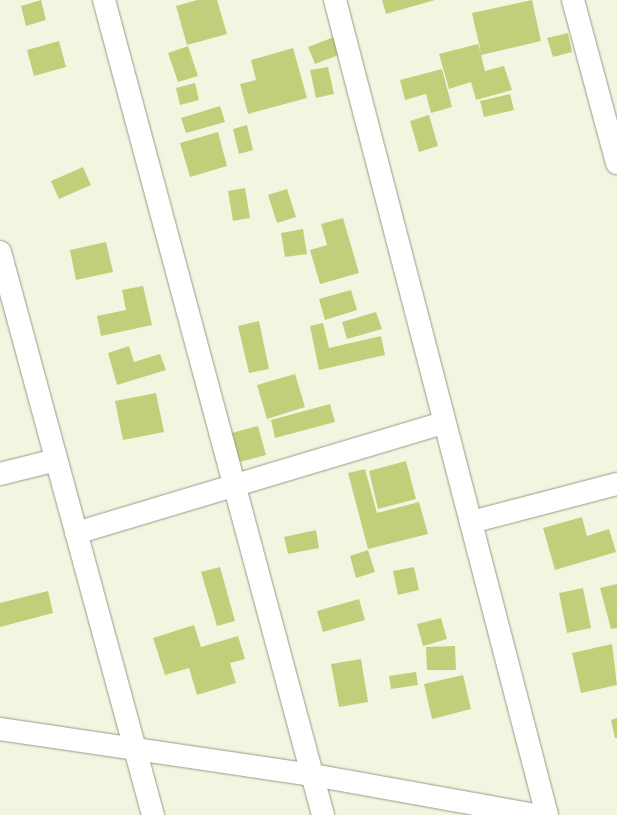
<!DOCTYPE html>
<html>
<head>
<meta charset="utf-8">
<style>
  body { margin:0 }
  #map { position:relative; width:617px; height:815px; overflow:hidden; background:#f2f6e1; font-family:Karla,sans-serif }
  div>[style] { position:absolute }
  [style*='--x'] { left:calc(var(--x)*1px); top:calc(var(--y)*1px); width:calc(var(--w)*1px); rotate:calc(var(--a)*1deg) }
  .building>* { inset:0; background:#c2cf7a }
  .roads { filter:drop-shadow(0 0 1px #969a87) drop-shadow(0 0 1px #969a87) }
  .minor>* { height:22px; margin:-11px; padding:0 11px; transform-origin:11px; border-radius:11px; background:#fff }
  span { translate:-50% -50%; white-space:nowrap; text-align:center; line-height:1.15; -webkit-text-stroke:3.5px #f2f6e1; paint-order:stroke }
</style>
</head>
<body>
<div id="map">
  <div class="building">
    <i style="clip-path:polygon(41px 0,46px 20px,26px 26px,21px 6px)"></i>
    <i style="clip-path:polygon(197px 0,217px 0,227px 34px,187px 45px,176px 6px)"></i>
    <i style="clip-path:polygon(382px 0,435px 0,386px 14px)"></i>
    <i style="clip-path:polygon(532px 0,541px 41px,481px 55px,485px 71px,504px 66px,512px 90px,476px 100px,471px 82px,449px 89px,439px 54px,478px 44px,481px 53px,472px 13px)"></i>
    <i style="clip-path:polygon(568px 33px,572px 52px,553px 57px,547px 38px)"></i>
    <i style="clip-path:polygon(334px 37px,341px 54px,315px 64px,308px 47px)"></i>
    <i style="clip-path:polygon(59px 41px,66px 67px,34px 76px,27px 50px)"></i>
    <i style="clip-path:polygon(188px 46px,198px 76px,178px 82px,168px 53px)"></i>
    <i style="clip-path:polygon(293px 48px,307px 98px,248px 114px,240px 84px,256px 80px,251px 60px)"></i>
    <i style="clip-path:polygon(328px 67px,334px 94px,316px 98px,310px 70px)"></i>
    <i style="clip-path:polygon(442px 69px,452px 107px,431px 113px,426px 94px,405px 100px,400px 80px)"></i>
    <i style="clip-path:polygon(195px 83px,199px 100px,180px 105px,176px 88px)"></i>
    <i style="clip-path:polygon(510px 94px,514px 110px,484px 117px,480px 101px)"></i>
    <i style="clip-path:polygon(220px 106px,225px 122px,186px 133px,181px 118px)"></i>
    <i style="clip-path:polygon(429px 115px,438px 146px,419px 152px,410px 121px)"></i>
    <i style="clip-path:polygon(247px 125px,253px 150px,239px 154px,233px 129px)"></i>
    <i style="clip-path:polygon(218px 132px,227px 166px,190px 177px,180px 143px)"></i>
    <i style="clip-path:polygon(83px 167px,91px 185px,59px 199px,51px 181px)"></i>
    <i style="clip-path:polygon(245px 188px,250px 218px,233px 221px,228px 191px)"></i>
    <i style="clip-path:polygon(287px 189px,296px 217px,277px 223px,268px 195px)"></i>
    <i style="clip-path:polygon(343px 218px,359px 273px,320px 284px,310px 250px,327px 245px,321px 224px)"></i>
    <i style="clip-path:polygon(303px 229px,307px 254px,285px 257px,281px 233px)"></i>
    <i style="clip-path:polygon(106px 242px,113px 272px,76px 280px,70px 250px)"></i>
    <i style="clip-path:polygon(143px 286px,152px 325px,101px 336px,97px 316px,126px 310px,122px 290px)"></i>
    <i style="clip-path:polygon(351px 290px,357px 310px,325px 320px,319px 299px)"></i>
    <i style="clip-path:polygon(376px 312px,382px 329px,347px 339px,342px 322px)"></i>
    <i style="clip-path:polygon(259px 321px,269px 369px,249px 373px,238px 326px)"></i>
    <i style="clip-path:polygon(323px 323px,329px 348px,381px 336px,385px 355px,319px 370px,310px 326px)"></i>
    <i style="clip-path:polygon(129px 346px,134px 362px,160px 354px,166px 370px,117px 385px,108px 353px)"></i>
    <i style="clip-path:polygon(295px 374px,305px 407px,267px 419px,257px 385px)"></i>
    <i style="clip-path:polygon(156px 393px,164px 432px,123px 440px,115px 401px)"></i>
    <i style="clip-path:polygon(330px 404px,335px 422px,275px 438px,271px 420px)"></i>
    <i style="clip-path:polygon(258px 426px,266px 455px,236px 463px,228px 434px)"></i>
    <i style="clip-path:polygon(406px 461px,416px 499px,378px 509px,369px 471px)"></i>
    <i style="clip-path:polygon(365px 469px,377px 513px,419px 502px,428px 534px,368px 549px,348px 473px)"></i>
    <i style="clip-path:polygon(582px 517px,587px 536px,609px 529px,616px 552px,555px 570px,543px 528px)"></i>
    <i style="clip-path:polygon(316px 530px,319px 548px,288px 554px,284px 537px)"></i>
    <i style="clip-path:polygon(368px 550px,375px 572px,356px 578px,350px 556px)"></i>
    <i style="clip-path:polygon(220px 567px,235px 621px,217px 626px,201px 572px)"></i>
    <i style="clip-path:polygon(414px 567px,419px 590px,398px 595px,393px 571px)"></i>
    <i style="clip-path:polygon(617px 584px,617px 628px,611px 629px,600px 588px)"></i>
    <i style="clip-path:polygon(583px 588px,591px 628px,567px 633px,559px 593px)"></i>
    <i style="clip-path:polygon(48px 591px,53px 613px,0 627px,0 603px)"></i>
    <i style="clip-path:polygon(359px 599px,365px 620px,323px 632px,317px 611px)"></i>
    <i style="clip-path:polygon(441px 618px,447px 639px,423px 646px,417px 624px)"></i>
    <i style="clip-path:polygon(194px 625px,201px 647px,238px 636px,245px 659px,230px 663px,236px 683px,197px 695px,189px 668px,165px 675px,153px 638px)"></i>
    <i style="clip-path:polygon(612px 644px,617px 685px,581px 693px,572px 653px)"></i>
    <i style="clip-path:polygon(455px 646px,456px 670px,427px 670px,426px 647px)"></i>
    <i style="clip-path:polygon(361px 659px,368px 702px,339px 707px,331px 664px)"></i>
    <i style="clip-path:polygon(416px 672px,418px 685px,391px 689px,389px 676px)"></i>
    <i style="clip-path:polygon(463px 675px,471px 709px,432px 719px,424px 684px)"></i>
    <i style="clip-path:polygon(617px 718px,617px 738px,615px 738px,611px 720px)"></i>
  </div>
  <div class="roads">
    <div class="minor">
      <i style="--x:104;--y:0;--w:844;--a:74.96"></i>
      <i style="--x:335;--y:0;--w:842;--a:75.42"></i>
      <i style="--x:573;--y:0;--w:169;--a:74.9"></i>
      <i style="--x:0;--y:252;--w:583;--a:74.8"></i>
      <i style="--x:0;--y:474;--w:58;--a:-14"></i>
      <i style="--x:471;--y:522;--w:151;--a:-14.6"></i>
      <i style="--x:76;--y:533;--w:383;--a:-16.7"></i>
      <i style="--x:0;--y:729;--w:316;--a:8.4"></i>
      <i style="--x:313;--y:775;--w:226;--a:10.2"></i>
    </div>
  </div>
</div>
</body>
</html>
